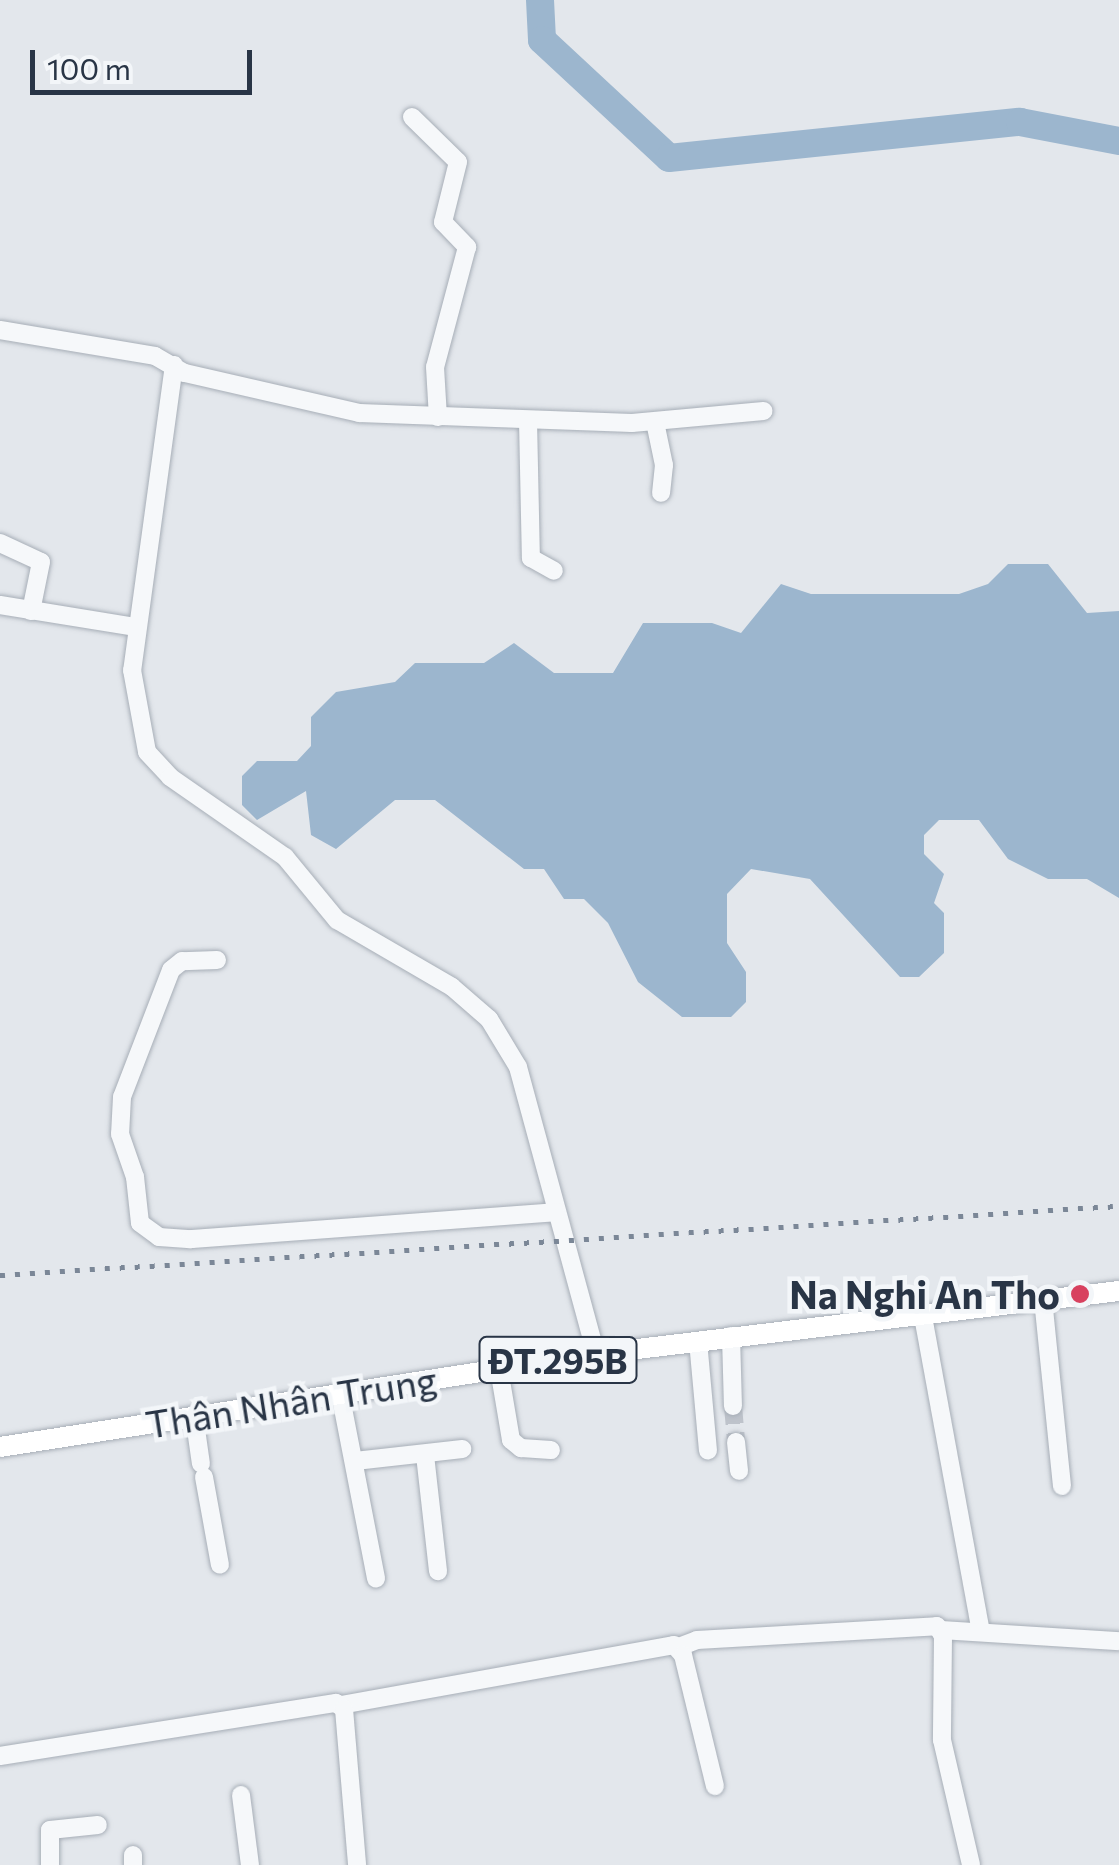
<!DOCTYPE html>
<html>
<head>
<meta charset="utf-8">
<style>
  body { margin:0 }
  #map { position:relative; width:1119px; height:1865px; overflow:hidden; background:#e3e7ec; font-family:Commissioner,sans-serif }
  div>[style] { position:absolute }
  [style*='--x'] { left:calc(var(--x)*1px); top:calc(var(--y)*1px); width:calc(var(--w)*1px); rotate:calc(var(--a)*1deg) }
  .water>* { inset:0; background:#9cb6ce }
  .river>* { height:28px; margin:-14px; padding:0 14px; transform-origin:14px; border-radius:14px; background:#9cb6ce }
  .minor-tunnel>* { height:18px; margin-top:-9px; transform-origin:0; background:repeating-linear-gradient(90deg,#bec3cb 0 18px,transparent 0 27px) }
  .roads { filter:drop-shadow(0 0 2px #a7aeb7) drop-shadow(0 0 2px #a7aeb7) }
  .minor>* { height:18px; margin:-9px; padding:0 9px; transform-origin:9px; border-radius:9px; background:#f6f8fa }
  .major>* { height:20px; margin:-10px; padding:0 10px; transform-origin:10px; border-radius:10px; background:#fff }
  .rail>* { height:5px; margin-top:-2.5px; transform-origin:0; background:repeating-linear-gradient(90deg,#7b8797 0 5px,transparent 0 15px) }
  .dots>* { width:28px; height:28px; translate:-50% -50%; box-sizing:border-box; border:5px solid #f3f6f9; border-radius:50% }
  span { translate:-50% -50%; white-space:nowrap; text-align:center; line-height:1.15; -webkit-text-stroke:9px #f3f6f9; paint-order:stroke }
  .shield-label span { padding:2px 8px; background:#f3f6f9; border:2px solid; border-radius:8px; -webkit-text-stroke-width:0 }
  .shield-label { font-size:35px; color:#293546; font-weight:700 }
  .poi-label { font-size:38px; color:#293546; font-weight:700 }
  .right { translate:-100% -50%; text-align:right }
  .street-label { font-size:38px; color:#293546 }
  .scale { position:absolute; left:30px; top:50px; width:222px; height:45px; box-sizing:border-box; border:5px solid #293546; border-top:0; padding-left:12px; font-size:30px; line-height:35px; white-space:nowrap; color:#293546; -webkit-text-stroke:8px #f3f6f9; paint-order:stroke }
</style>
</head>
<body>
<div id="map">
  <div class="water">
    <i style="clip-path:polygon(1008px 564px,1048px 564px,1087px 613px,1119px 611px,1119px 898px,1087px 879px,1048px 879px,1008px 859px,979px 820px,939px 820px,924px 835px,924px 854px,944px 874px,934px 903px,944px 913px,944px 953px,919px 977px,900px 977px,810px 879px,751px 869px,727px 894px,727px 943px,746px 972px,746px 1002px,731px 1017px,682px 1017px,638px 982px,608px 923px,584px 899px,564px 899px,544px 869px,524px 869px,435px 800px,395px 800px,336px 849px,311px 835px,306px 791px,257px 820px,242px 805px,242px 776px,257px 761px,297px 761px,311px 746px,311px 717px,336px 692px,395px 682px,415px 663px,484px 663px,514px 643px,554px 673px,613px 673px,643px 623px,712px 623px,741px 633px,781px 584px,811px 594px,959px 594px,988px 584px)"></i>
  </div>
  <div class="river">
    <i style="--x:540;--y:0;--w:40;--a:87.1"></i>
    <i style="--x:542;--y:40;--w:173;--a:42.9"></i>
    <i style="--x:669;--y:158;--w:353;--a:-5.9"></i>
    <i style="--x:1020;--y:122;--w:101;--a:10.9"></i>
  </div>
  <div class="minor-tunnel">
    <i style="--x:733;--y:1406;--w:36;--a:85"></i>
  </div>
  <div class="roads">
    <div class="minor">
      <i style="--x:412;--y:117;--w:64;--a:44.4"></i>
      <i style="--x:458;--y:162;--w:62;--a:104"></i>
      <i style="--x:443;--y:222;--w:35;--a:46"></i>
      <i style="--x:467;--y:247;--w:124;--a:104.9"></i>
      <i style="--x:435;--y:367;--w:50;--a:86.6"></i>
      <i style="--x:0;--y:330;--w:157;--a:9.5"></i>
      <i style="--x:155;--y:356;--w:34;--a:30"></i>
      <i style="--x:185;--y:373;--w:179;--a:12.9"></i>
      <i style="--x:359;--y:413;--w:273;--a:2.1"></i>
      <i style="--x:632;--y:423;--w:132;--a:-5.2"></i>
      <i style="--x:174;--y:365;--w:308;--a:97.8"></i>
      <i style="--x:132;--y:670;--w:83;--a:79.6"></i>
      <i style="--x:147;--y:752;--w:34;--a:47"></i>
      <i style="--x:170;--y:777;--w:140;--a:34.8"></i>
      <i style="--x:285;--y:857;--w:82;--a:50.5"></i>
      <i style="--x:337;--y:920;--w:133;--a:30.2"></i>
      <i style="--x:452;--y:987;--w:49;--a:40.9"></i>
      <i style="--x:489;--y:1019;--w:56;--a:58.9"></i>
      <i style="--x:518;--y:1067;--w:297;--a:74.8"></i>
      <i style="--x:528;--y:420;--w:138;--a:88.8"></i>
      <i style="--x:531;--y:558;--w:26;--a:29"></i>
      <i style="--x:655;--y:422;--w:44;--a:78.2"></i>
      <i style="--x:664;--y:465;--w:28;--a:96"></i>
      <i style="--x:0;--y:543;--w:45;--a:24.9"></i>
      <i style="--x:41;--y:562;--w:50;--a:101.5"></i>
      <i style="--x:0;--y:605;--w:138;--a:9.2"></i>
      <i style="--x:217;--y:960;--w:35;--a:178"></i>
      <i style="--x:182;--y:961;--w:14;--a:141"></i>
      <i style="--x:171;--y:970;--w:136;--a:111.1"></i>
      <i style="--x:122;--y:1097;--w:37;--a:93"></i>
      <i style="--x:120;--y:1134;--w:46;--a:70.8"></i>
      <i style="--x:135;--y:1177;--w:46;--a:83.8"></i>
      <i style="--x:140;--y:1223;--w:24;--a:36"></i>
      <i style="--x:159;--y:1237;--w:32;--a:4"></i>
      <i style="--x:191;--y:1239;--w:366;--a:-4.2"></i>
      <i style="--x:1043;--y:1299;--w:188;--a:84.2"></i>
      <i style="--x:922;--y:1311;--w:326;--a:79.6"></i>
      <i style="--x:731;--y:1336;--w:70;--a:88.4"></i>
      <i style="--x:698;--y:1341;--w:110;--a:84.8"></i>
      <i style="--x:499;--y:1369;--w:72;--a:80.4"></i>
      <i style="--x:511;--y:1440;--w:13;--a:39"></i>
      <i style="--x:521;--y:1448;--w:30;--a:4"></i>
      <i style="--x:340;--y:1393;--w:189;--a:79"></i>
      <i style="--x:194;--y:1415;--w:49;--a:81.9"></i>
      <i style="--x:736;--y:1442;--w:29;--a:84"></i>
      <i style="--x:425;--y:1455;--w:117;--a:83.6"></i>
      <i style="--x:355;--y:1461;--w:108;--a:-6.4"></i>
      <i style="--x:204;--y:1477;--w:89;--a:79.7"></i>
      <i style="--x:942;--y:1630;--w:177;--a:3.6"></i>
      <i style="--x:679;--y:1647;--w:19;--a:-21"></i>
      <i style="--x:697;--y:1640;--w:240;--a:-3.3"></i>
      <i style="--x:937;--y:1626;--w:12;--a:59"></i>
      <i style="--x:943;--y:1636;--w:104;--a:90.6"></i>
      <i style="--x:942;--y:1740;--w:128;--a:76.9"></i>
      <i style="--x:341;--y:1705;--w:338;--a:-10.2"></i>
      <i style="--x:674;--y:1645;--w:13;--a:48"></i>
      <i style="--x:683;--y:1655;--w:135;--a:76.3"></i>
      <i style="--x:0;--y:1756;--w:340;--a:-9"></i>
      <i style="--x:336;--y:1703;--w:10;--a:37"></i>
      <i style="--x:344;--y:1709;--w:157;--a:85.2"></i>
      <i style="--x:241;--y:1795;--w:71;--a:82.7"></i>
      <i style="--x:50;--y:1865;--w:35;--a:-90"></i>
      <i style="--x:50;--y:1830;--w:48;--a:-5.9"></i>
      <i style="--x:133;--y:1865;--w:10;--a:-90"></i>
    </div>
    <div class="major">
      <i style="--x:0;--y:1447;--w:603;--a:-8.87"></i>
      <i style="--x:596;--y:1354;--w:527;--a:-6.87"></i>
    </div>
  </div>
  <div class="rail">
    <i style="--x:0;--y:1275;--w:1121;--a:-3.53"></i>
  </div>
  <div class="dots">
    <i style="left:1080px;top:1294px;background:#d8415f"></i>
  </div>
  <div class="shield-label">
    <span style="left:558px;top:1360px">ĐT.295B</span>
  </div>
  <div class="poi-label">
    <span class="right" style="left:1060px;top:1294px">Na Nghi An Tho</span>
  </div>
  <div class="street-label">
    <span style="left:291px;top:1401px;rotate:-9deg">Thân Nhân Trung</span>
  </div>
  <div class="scale">100 m</div>
</div>
</body>
</html>
